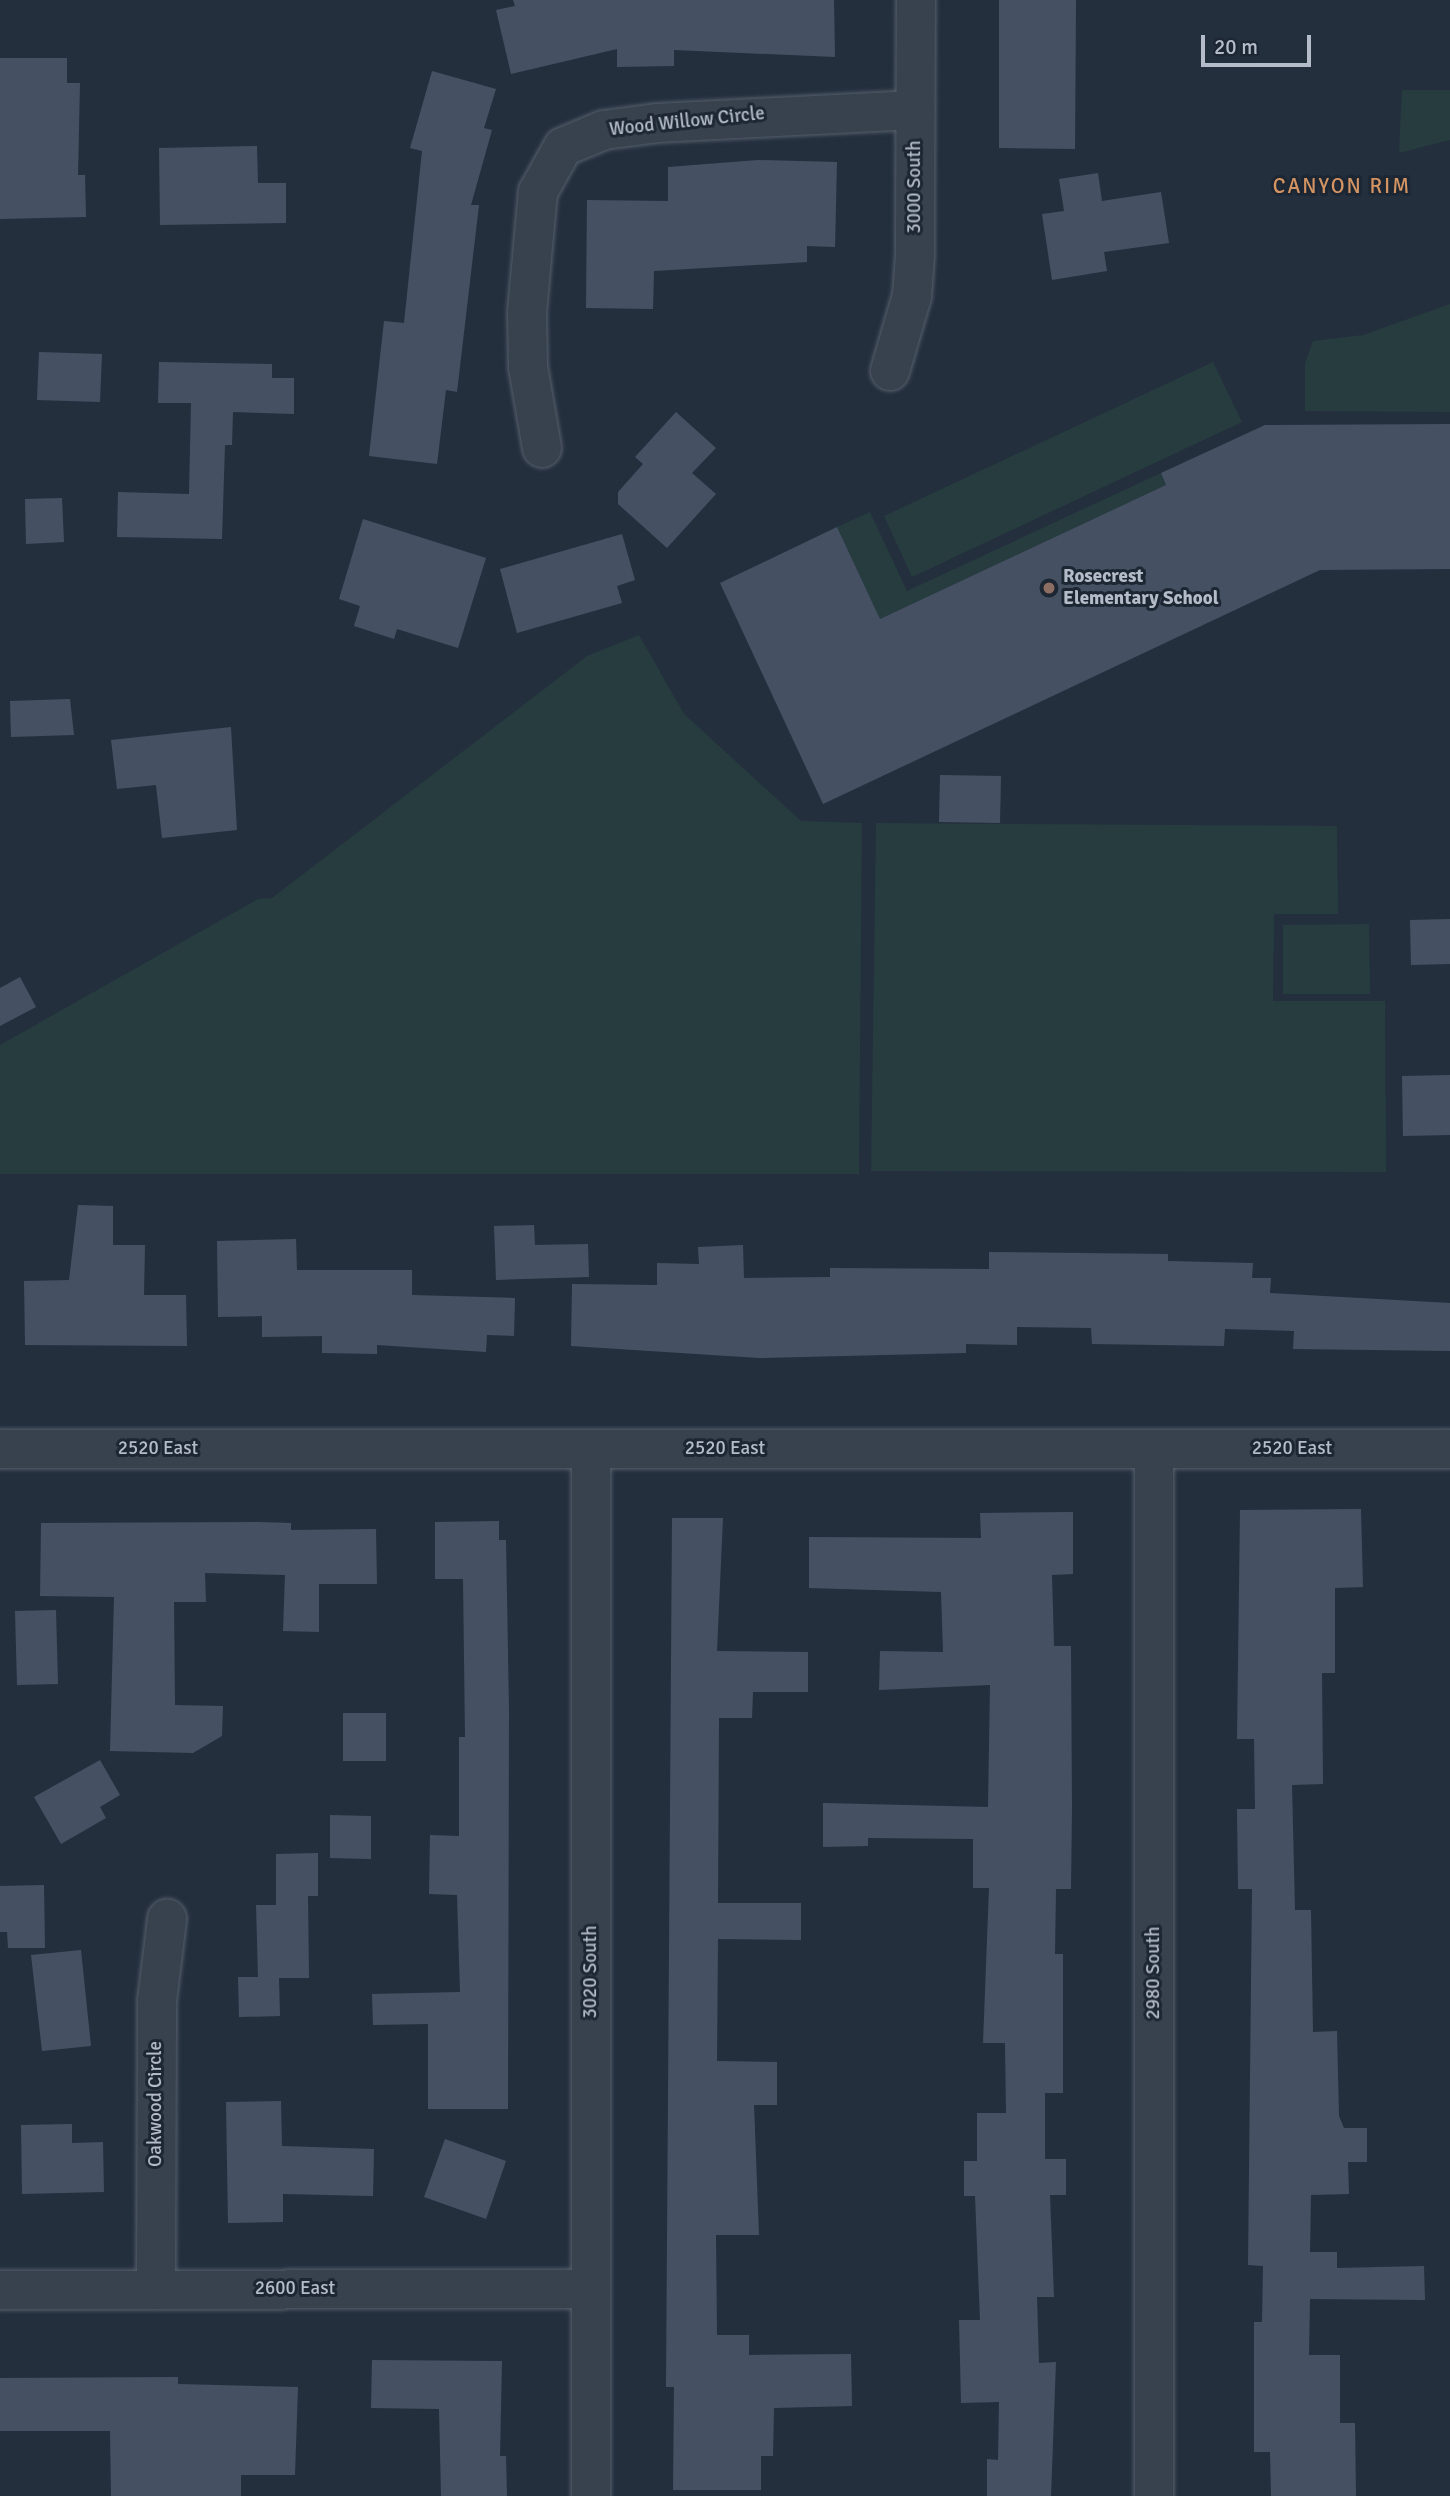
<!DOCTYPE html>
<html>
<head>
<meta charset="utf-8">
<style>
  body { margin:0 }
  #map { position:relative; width:1450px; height:2496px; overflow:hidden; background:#242f3e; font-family:Signika,sans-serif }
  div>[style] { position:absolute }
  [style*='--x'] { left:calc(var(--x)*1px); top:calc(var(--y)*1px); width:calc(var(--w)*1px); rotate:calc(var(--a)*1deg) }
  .green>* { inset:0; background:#263c3f }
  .building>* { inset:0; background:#455162 }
  .roads { filter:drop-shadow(0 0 2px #565f6c) drop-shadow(0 0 2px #565f6c) }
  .street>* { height:38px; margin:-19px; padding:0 19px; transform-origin:19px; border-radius:19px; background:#38414e }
  .dots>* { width:19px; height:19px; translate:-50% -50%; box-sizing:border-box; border:4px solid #1d2633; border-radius:50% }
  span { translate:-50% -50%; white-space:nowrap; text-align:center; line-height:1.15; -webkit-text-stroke:6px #1d2633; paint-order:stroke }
  .street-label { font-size:19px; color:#b4bcc9 }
  .poi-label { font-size:19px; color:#b4bcc9; font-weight:700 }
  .left { translate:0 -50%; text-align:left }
  .neighbourhood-label { font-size:21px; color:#d59563; letter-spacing:2px }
  .scale { position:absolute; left:1201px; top:35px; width:110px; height:32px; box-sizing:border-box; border:4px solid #b4bcc9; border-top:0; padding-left:9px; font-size:21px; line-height:24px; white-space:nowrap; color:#b4bcc9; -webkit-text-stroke:5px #1d2633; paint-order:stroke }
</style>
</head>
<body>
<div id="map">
  <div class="green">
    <i style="clip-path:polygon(1402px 90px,1450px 90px,1450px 140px,1399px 153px)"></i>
    <i style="clip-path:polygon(1450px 304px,1450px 412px,1305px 411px,1305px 363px,1313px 341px,1363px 335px)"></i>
    <i style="clip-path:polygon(1213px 362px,1242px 422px,912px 577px,884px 516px)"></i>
    <i style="clip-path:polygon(1161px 473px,1166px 485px,880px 619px,837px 527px,870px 512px,907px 591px)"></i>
    <i style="clip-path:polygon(639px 635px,684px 714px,801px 821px,862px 823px,859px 1174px,0 1174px,0 1045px,258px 899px,272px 898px,587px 656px)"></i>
    <i style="clip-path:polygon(876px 823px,1337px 826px,1338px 914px,1274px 914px,1273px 1001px,1385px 1001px,1386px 1172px,871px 1171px)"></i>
    <i style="clip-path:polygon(1369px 924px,1370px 994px,1283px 994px,1283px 925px)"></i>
  </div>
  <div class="building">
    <i style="clip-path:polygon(513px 0,834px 0,835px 57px,674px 50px,674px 66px,617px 67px,617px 49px,511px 74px,496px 10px,515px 6px)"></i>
    <i style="clip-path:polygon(999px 0,1076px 0,1075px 149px,999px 148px)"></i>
    <i style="clip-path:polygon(0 58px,67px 58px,67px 83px,80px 83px,78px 175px,85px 175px,86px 217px,0 219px)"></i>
    <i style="clip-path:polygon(432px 71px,496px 89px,484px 128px,492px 130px,471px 205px,479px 205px,457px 392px,446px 390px,437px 464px,369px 456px,384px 321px,404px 323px,422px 151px,410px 148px)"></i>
    <i style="clip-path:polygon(257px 146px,258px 183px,286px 183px,286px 223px,160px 225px,159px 148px)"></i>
    <i style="clip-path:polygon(758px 160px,837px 162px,835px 247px,807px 246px,807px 262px,654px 271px,653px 309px,586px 308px,587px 200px,668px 201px,668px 167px)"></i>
    <i style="clip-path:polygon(1098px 173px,1102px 201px,1161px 192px,1169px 243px,1104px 252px,1107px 271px,1052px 280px,1042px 214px,1064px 211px,1059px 179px)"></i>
    <i style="clip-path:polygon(39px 352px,102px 354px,100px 402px,37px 400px)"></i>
    <i style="clip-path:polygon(159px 362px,272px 364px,272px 378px,294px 378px,294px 414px,233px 412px,232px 445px,225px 445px,222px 539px,117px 537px,118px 492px,189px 494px,191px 403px,158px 403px)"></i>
    <i style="clip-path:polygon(676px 412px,716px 448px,692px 473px,716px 494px,667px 548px,618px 504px,618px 492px,643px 464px,635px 457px)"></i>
    <i style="clip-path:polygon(1450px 424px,1450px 569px,1320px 570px,823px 804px,720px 583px,837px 527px,880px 619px,1166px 485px,1161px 473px,1265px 425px)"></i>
    <i style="clip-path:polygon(62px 498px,64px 542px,26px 544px,25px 499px)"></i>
    <i style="clip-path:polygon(363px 519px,486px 558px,458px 648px,397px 629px,394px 639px,354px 626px,360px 606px,339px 599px)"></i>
    <i style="clip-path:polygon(622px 534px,635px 580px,617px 586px,622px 603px,517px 633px,500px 569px)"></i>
    <i style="clip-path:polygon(70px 699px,74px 735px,11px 737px,10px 701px)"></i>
    <i style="clip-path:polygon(231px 727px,237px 830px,162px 838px,156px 785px,117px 789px,111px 740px)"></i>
    <i style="clip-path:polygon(940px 775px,1001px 776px,1000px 823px,939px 822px)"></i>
    <i style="clip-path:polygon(1450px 919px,1450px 964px,1411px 965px,1410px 920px)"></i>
    <i style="clip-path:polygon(20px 977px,36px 1007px,0 1026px,0 988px)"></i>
    <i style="clip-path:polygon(1450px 1075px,1450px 1135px,1403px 1136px,1402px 1076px)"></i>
    <i style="clip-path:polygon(78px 1205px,113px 1206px,113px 1245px,145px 1245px,144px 1295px,186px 1295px,187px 1346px,25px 1345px,24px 1281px,69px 1280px)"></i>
    <i style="clip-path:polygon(534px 1225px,535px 1245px,588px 1244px,589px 1277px,496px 1280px,494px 1226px)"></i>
    <i style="clip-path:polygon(296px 1239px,297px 1270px,412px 1270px,412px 1295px,515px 1298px,514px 1336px,487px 1335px,486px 1352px,377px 1345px,377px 1354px,322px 1353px,322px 1336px,262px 1337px,262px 1316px,218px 1317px,217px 1241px)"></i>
    <i style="clip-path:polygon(743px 1245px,744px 1278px,830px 1277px,830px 1268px,989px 1269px,989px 1252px,1168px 1254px,1168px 1261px,1253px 1263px,1252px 1278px,1271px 1278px,1270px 1293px,1450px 1303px,1450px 1351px,1293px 1349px,1294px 1331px,1225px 1329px,1224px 1346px,1092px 1344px,1091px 1328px,1017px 1327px,1017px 1345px,966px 1344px,966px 1353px,759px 1358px,571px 1346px,572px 1284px,657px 1285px,657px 1263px,699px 1264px,698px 1247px)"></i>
    <i style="clip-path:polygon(1361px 1509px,1363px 1587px,1335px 1588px,1335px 1673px,1322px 1673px,1323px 1784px,1292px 1785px,1295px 1910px,1311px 1910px,1313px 2032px,1337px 2031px,1339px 2116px,1344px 2128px,1367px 2128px,1367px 2162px,1348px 2162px,1349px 2194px,1311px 2195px,1310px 2252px,1337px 2252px,1337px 2268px,1424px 2266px,1425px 2300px,1310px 2299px,1309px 2355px,1340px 2355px,1340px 2423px,1355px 2423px,1356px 2496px,1271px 2496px,1270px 2452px,1254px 2452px,1254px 2322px,1262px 2322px,1263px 2266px,1248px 2265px,1252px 1889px,1238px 1889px,1237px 1809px,1255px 1809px,1254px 1739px,1237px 1739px,1240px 1510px)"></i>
    <i style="clip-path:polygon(1073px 1512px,1073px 1574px,1052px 1575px,1054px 1646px,1071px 1646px,1072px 1808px,1071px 1889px,1056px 1889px,1055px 1954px,1063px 1954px,1063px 2093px,1045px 2093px,1045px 2159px,1066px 2159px,1066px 2195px,1050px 2195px,1054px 2297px,1037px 2297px,1039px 2363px,1056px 2362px,1051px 2496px,987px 2496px,987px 2459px,998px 2460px,999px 2402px,961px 2403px,959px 2320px,980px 2320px,975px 2196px,964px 2196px,964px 2161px,977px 2161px,977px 2113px,1006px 2113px,1005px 2043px,983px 2043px,989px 1888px,973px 1888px,973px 1839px,868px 1838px,868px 1846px,823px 1847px,823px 1803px,988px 1807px,990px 1685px,879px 1690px,880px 1651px,943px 1652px,941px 1592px,809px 1588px,809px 1537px,981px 1538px,980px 1513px)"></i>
    <i style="clip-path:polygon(672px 1518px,723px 1518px,717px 1651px,808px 1652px,808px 1692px,753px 1692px,752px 1718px,719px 1718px,718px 1903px,801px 1903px,801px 1940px,718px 1939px,717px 2061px,777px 2062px,777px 2105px,754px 2105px,759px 2235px,716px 2235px,717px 2335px,749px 2335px,749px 2355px,851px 2354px,852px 2406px,774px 2408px,773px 2456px,761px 2456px,761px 2490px,673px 2490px,674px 2387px,666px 2387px)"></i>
    <i style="clip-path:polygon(499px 1521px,499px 1540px,506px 1540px,509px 1710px,508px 2109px,428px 2109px,428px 2024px,373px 2025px,372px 1994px,460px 1992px,457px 1895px,429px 1894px,430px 1835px,459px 1836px,459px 1737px,465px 1737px,463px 1579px,435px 1579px,435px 1522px)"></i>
    <i style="clip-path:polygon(258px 1522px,291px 1523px,291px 1530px,376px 1529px,377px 1584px,319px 1584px,319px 1632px,283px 1631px,285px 1575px,205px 1573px,206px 1602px,174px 1602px,175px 1705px,223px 1706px,222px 1736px,193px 1753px,110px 1751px,114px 1597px,40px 1596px,41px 1523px)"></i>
    <i style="clip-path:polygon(56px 1610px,58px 1684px,17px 1685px,15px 1611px)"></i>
    <i style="clip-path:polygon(343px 1713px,386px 1713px,386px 1761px,343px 1761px)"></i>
    <i style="clip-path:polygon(100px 1760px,120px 1795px,100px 1807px,106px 1818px,61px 1844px,34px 1797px)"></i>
    <i style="clip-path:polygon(330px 1815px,371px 1816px,371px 1859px,330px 1858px)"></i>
    <i style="clip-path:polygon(318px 1853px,318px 1896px,308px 1896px,309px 1978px,279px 1978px,280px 2016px,239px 2017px,238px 1977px,258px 1977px,256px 1905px,276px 1905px,276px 1854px)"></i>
    <i style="clip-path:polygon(44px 1885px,45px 1948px,8px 1948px,7px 1932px,0 1932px,0 1886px)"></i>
    <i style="clip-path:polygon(81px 1950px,91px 2046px,42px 2051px,31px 1955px)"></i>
    <i style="clip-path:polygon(281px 2101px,282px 2146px,374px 2149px,373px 2196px,283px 2194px,283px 2222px,228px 2223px,226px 2102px)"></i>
    <i style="clip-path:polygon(72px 2124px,72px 2143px,103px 2142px,104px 2192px,22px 2194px,21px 2125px)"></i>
    <i style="clip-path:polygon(445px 2139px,506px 2161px,486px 2219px,424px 2197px)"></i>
    <i style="clip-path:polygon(372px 2360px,502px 2361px,500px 2456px,506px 2456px,507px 2496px,441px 2496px,439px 2409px,371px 2408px)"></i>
    <i style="clip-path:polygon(178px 2377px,178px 2384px,298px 2387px,295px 2475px,241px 2475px,241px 2496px,111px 2496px,110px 2431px,0 2431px,0 2378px)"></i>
  </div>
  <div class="roads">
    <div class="street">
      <i style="--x:890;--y:371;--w:78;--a:-73.7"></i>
      <i style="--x:912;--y:296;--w:41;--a:-85.8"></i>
      <i style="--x:915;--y:255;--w:255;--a:-89.8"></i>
      <i style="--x:542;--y:448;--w:82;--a:-99.8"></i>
      <i style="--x:528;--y:367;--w:55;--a:-91"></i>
      <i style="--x:527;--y:312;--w:121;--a:-84.8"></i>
      <i style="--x:538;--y:192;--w:51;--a:-60.9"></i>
      <i style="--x:563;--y:147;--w:44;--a:-22.5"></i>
      <i style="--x:604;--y:130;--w:53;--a:-7.5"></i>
      <i style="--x:657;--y:123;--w:258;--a:-2.9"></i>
      <i style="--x:0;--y:1449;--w:1450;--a:0"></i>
      <i style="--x:591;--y:1449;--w:1047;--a:90"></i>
      <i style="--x:0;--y:2290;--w:591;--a:-0.1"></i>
      <i style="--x:156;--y:2290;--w:289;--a:-89.8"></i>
      <i style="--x:157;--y:2001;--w:83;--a:-83"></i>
      <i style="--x:1154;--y:2496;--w:1047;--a:-90"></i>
    </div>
  </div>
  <div class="dots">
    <i style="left:1049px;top:588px;background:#8d6e63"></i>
  </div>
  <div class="street-label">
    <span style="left:687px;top:122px;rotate:-6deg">Wood Willow Circle</span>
    <span style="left:915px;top:187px;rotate:-90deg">3000 South</span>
    <span style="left:158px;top:1449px">2520 East</span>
    <span style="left:725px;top:1449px">2520 East</span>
    <span style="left:1292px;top:1449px">2520 East</span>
    <span style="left:591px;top:1972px;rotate:-90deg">3020 South</span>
    <span style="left:1154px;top:1973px;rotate:-90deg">2980 South</span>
    <span style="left:156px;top:2104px;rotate:-90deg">Oakwood Circle</span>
    <span style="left:295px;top:2289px">2600 East</span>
  </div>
  <div class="poi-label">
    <span class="left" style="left:1063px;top:588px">Rosecrest<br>Elementary School</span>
  </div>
  <div class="neighbourhood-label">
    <span style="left:1342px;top:186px">CANYON RIM</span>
  </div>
  <div class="scale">20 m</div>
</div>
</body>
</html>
